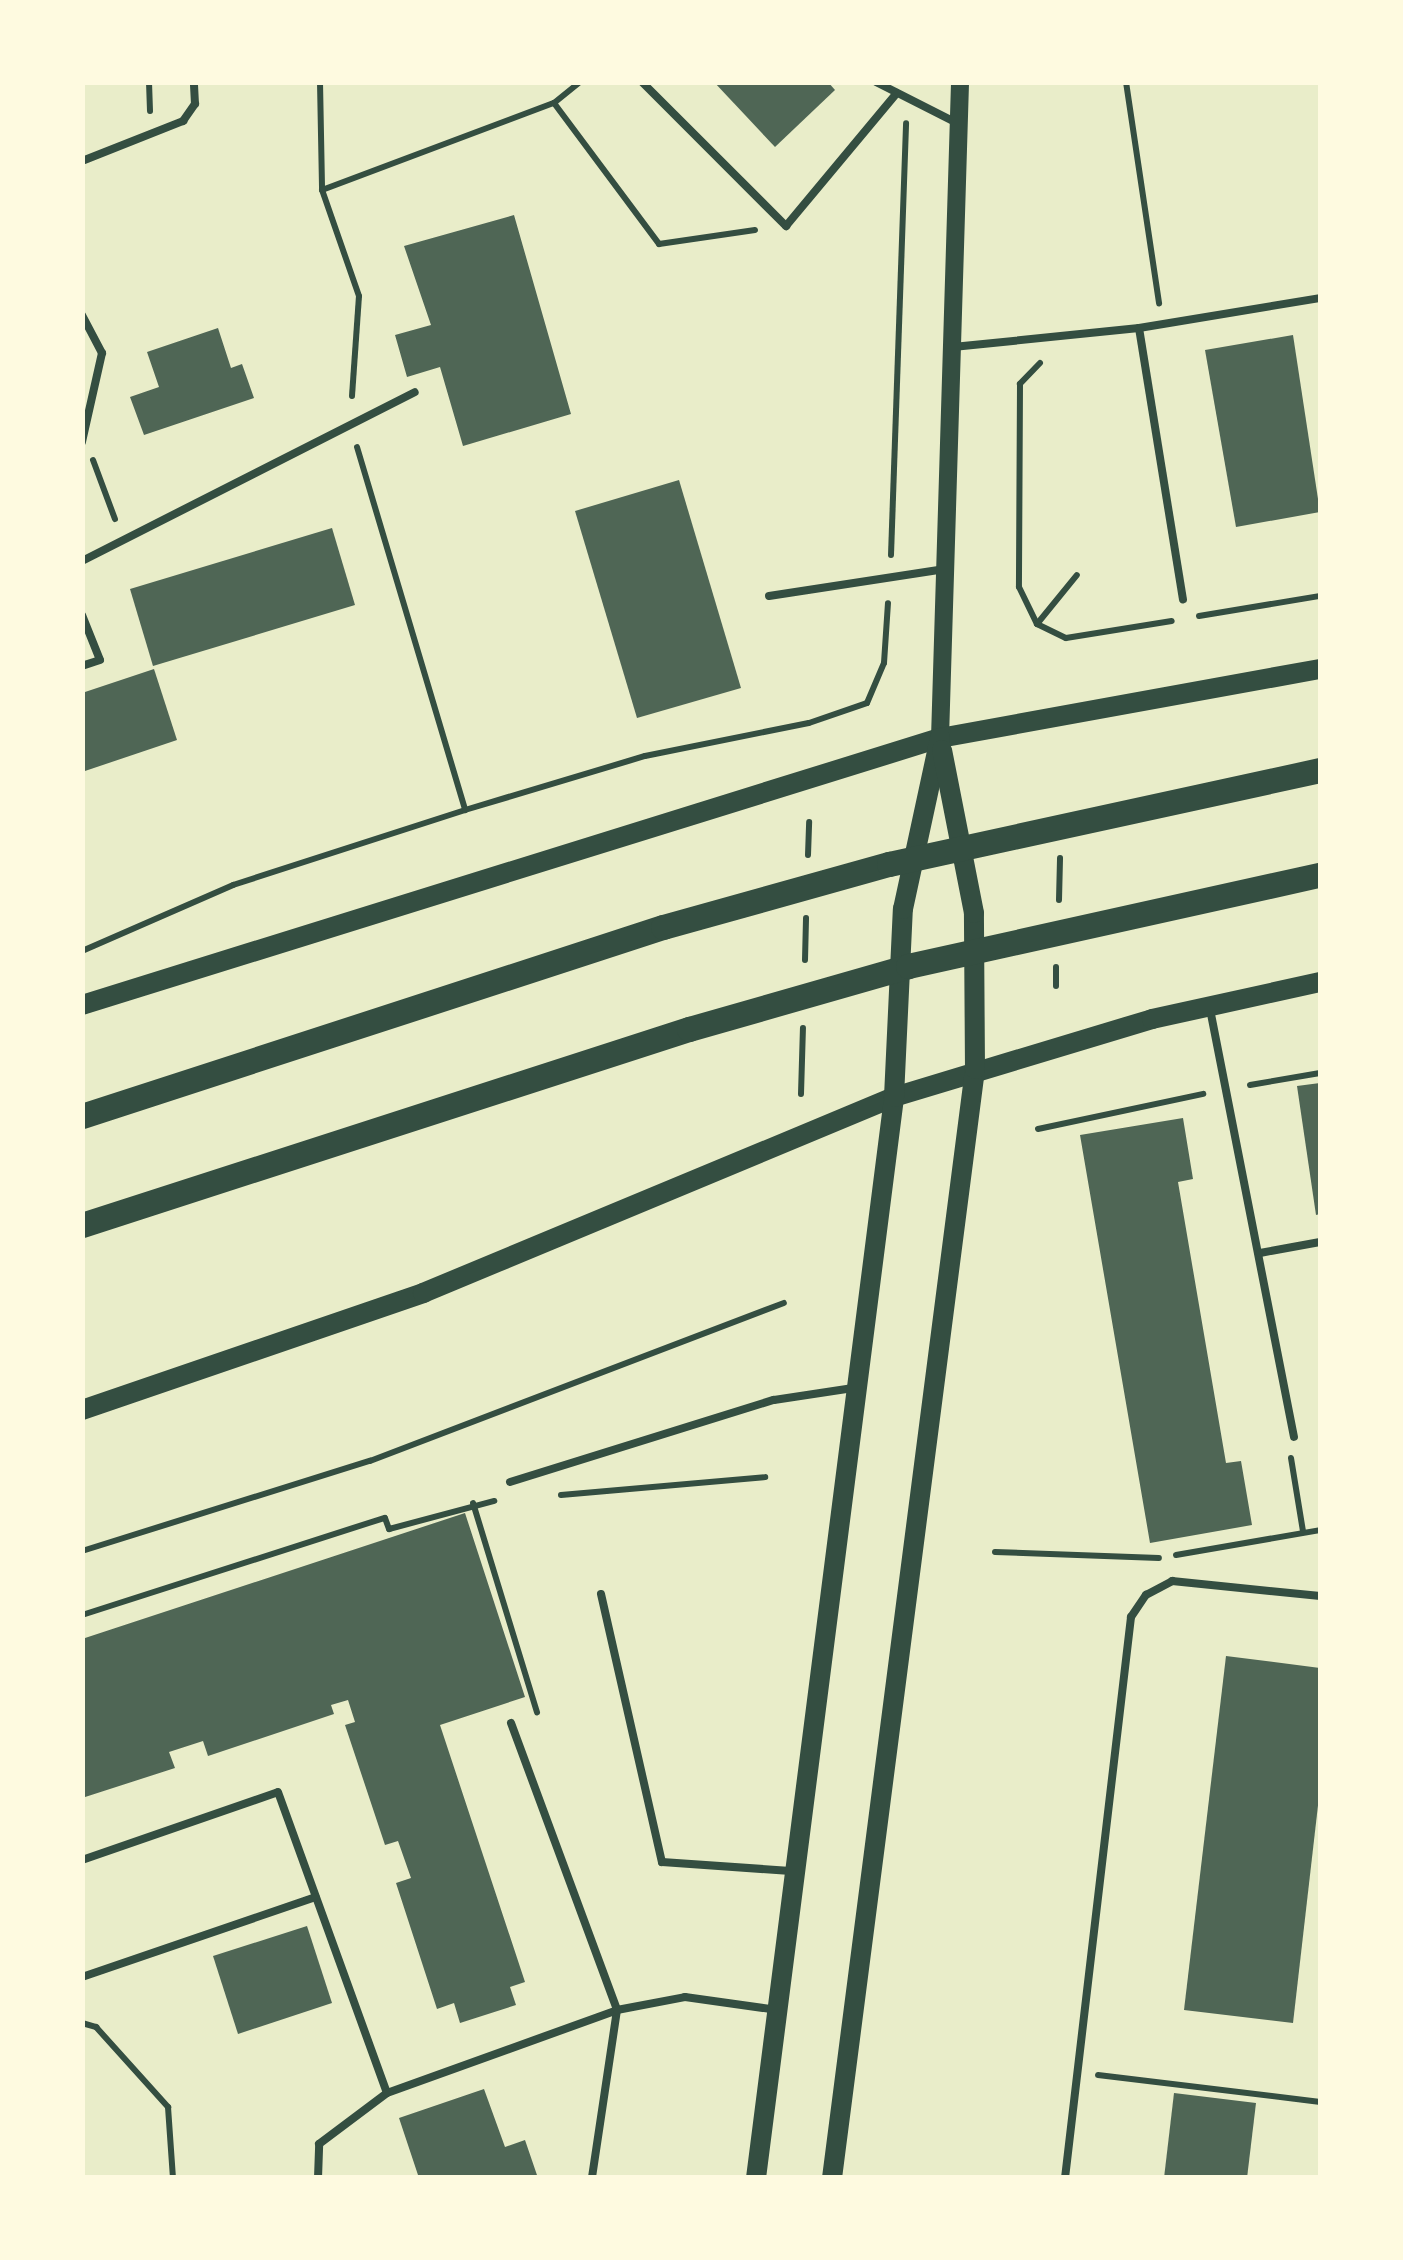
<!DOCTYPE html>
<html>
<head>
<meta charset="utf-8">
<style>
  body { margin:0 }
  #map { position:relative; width:1403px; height:2260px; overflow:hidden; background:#e9edc9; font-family:"DM Sans",sans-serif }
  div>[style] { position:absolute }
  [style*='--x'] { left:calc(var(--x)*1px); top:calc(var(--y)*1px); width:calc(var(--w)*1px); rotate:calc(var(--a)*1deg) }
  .building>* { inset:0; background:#4f6655 }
  .path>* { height:6px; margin:-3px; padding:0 3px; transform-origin:3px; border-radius:3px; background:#344e41 }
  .service>* { height:8px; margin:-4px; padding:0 4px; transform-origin:4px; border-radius:4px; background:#344e41 }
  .tertiary>* { height:18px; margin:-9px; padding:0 9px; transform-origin:9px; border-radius:9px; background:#344e41 }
  .secondary>* { height:20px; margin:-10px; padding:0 10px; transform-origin:10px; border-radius:10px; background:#344e41 }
  .primary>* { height:25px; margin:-12.5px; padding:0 12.5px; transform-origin:12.5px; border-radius:12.5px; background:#344e41 }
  span { translate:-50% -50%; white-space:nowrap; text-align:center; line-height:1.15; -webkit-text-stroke:8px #fefae0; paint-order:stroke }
  .frame { position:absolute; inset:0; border:85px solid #fefae0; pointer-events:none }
</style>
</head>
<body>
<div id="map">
  <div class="building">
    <i style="clip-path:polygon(714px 82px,828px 82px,835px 90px,775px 147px)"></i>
    <i style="clip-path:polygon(514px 215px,571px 414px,463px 446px,440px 367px,407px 377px,395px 335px,431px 325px,404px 246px)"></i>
    <i style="clip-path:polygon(218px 328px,231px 368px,242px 364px,254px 398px,144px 435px,130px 397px,159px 387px,147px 352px)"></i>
    <i style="clip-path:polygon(1293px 335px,1320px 512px,1236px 527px,1205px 350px)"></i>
    <i style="clip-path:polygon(679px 480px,741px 688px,637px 718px,575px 511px)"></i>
    <i style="clip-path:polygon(332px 528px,355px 605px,153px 666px,130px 589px)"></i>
    <i style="clip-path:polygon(154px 669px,177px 740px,82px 772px,82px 693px)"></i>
    <i style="clip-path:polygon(1320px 1083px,1320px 1214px,1316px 1215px,1297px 1086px)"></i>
    <i style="clip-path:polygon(1183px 1118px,1193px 1179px,1178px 1182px,1226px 1463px,1241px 1461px,1252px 1525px,1150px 1543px,1080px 1135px)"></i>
    <i style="clip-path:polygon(465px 1513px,525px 1697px,440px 1725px,525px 1982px,510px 1987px,516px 2005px,460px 2023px,454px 2003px,437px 2009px,396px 1883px,411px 1878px,398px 1841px,385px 1845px,345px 1725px,355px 1722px,348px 1700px,331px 1705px,334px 1714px,208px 1756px,203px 1741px,169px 1752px,175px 1768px,82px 1798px,82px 1639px)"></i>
    <i style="clip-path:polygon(1226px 1656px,1320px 1668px,1320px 1788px,1293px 2023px,1184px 2010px)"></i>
    <i style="clip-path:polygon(307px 1926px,332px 2003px,238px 2034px,213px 1956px)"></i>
    <i style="clip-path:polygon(484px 2089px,505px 2147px,525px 2140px,538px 2178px,419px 2178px,399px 2118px)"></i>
    <i style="clip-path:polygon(1174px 2093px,1256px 2103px,1247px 2178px,1164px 2178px)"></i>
  </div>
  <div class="path">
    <i style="--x:149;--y:82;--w:29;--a:88"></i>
    <i style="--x:320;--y:82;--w:108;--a:88.9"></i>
    <i style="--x:1126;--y:82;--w:224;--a:81.5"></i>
    <i style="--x:554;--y:103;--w:33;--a:-39"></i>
    <i style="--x:1040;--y:363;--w:29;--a:134"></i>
    <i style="--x:1020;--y:384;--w:203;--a:90.3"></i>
    <i style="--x:1019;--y:587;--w:41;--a:64.1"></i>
    <i style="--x:1037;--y:624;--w:32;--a:26"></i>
    <i style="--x:1066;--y:638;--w:107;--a:-9.1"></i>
    <i style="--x:352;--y:396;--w:100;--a:-86"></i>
    <i style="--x:359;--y:296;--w:112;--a:-109.2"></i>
    <i style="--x:322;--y:190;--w:248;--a:-20.6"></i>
    <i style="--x:554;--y:103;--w:176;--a:53.3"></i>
    <i style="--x:659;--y:244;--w:97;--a:-8.3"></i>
    <i style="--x:357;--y:447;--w:379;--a:73.4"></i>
    <i style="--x:93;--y:460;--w:63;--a:69.6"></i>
    <i style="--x:891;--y:555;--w:432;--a:-88"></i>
    <i style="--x:1199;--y:616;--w:123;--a:-9.4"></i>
    <i style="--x:1037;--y:624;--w:63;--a:-50.8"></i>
    <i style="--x:808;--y:855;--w:33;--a:-88"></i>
    <i style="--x:1059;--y:900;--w:42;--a:-88.6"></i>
    <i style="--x:82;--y:951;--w:165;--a:-23.6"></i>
    <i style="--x:233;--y:885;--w:244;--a:-17.9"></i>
    <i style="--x:465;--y:810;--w:188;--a:-16.7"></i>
    <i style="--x:645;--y:756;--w:167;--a:-11.4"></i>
    <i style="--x:809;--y:723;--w:61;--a:-19"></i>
    <i style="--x:867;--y:703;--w:43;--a:-67"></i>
    <i style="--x:884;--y:663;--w:60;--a:-86.2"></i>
    <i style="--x:805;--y:960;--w:42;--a:-88.6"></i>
    <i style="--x:1056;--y:986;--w:19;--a:-90"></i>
    <i style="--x:1250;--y:1085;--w:71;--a:-9.7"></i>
    <i style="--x:801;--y:1094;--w:66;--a:-88.3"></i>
    <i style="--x:1038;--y:1129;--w:169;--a:-12"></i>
    <i style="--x:1291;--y:1458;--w:74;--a:80.7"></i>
    <i style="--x:561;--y:1495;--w:205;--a:-5"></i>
    <i style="--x:473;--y:1503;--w:219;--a:73"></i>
    <i style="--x:82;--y:1551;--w:302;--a:-17.4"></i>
    <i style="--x:370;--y:1461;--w:443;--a:-20.9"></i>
    <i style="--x:995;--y:1552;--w:164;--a:2.1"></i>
    <i style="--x:1176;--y:1555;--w:146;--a:-9.8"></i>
    <i style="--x:82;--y:1615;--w:318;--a:-17.8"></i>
    <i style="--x:385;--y:1518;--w:12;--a:70"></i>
    <i style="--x:389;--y:1529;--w:109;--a:-14.9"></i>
    <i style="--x:82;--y:2023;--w:15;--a:16"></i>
    <i style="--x:96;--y:2027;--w:108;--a:48"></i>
    <i style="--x:168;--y:2107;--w:71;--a:86"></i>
    <i style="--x:1098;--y:2075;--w:224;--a:6.9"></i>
  </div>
  <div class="service">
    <i style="--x:642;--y:82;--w:204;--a:45"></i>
    <i style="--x:786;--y:226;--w:173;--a:-50.2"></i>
    <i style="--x:876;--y:82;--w:89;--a:26.9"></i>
    <i style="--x:82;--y:161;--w:109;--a:-21.6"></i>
    <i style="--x:183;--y:121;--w:21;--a:-55"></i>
    <i style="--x:195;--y:104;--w:22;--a:-93"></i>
    <i style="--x:82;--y:315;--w:43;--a:62.2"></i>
    <i style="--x:102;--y:353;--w:91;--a:102.7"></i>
    <i style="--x:1139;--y:328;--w:275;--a:80.8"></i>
    <i style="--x:953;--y:347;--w:187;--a:-5.8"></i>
    <i style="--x:1139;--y:328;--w:183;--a:-9.4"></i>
    <i style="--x:82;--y:561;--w:373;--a:-26.9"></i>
    <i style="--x:769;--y:596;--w:178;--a:-8.7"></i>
    <i style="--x:82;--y:615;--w:48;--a:68.2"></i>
    <i style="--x:100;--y:660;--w:19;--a:162"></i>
    <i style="--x:1210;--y:1009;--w:436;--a:78.9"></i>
    <i style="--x:1260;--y:1253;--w:61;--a:-10.4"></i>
    <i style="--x:510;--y:1482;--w:276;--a:-17.3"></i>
    <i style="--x:774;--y:1400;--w:80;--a:-8.6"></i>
    <i style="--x:601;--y:1594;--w:275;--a:77.2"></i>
    <i style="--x:662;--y:1862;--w:129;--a:4"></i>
    <i style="--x:511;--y:1723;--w:306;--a:69.7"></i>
    <i style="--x:617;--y:2010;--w:170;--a:98.5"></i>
    <i style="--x:82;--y:1860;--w:207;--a:-19.1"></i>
    <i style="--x:278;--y:1792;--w:320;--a:70.1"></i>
    <i style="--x:82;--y:1977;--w:247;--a:-18.9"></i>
    <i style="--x:318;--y:2178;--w:34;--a:-88"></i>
    <i style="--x:319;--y:2144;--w:85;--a:-36.9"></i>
    <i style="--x:387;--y:2093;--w:245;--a:-19.8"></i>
    <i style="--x:617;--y:2010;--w:69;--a:-10.8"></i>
    <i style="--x:685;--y:1997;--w:93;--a:8"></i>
    <i style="--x:1065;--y:2178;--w:565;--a:-83.29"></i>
    <i style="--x:1131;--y:1617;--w:27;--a:-56"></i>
    <i style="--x:1146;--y:1595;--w:30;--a:-28"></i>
    <i style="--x:1172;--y:1581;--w:149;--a:5.8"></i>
  </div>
  <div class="tertiary">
    <i style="--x:940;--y:738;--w:656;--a:-88.25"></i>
  </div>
  <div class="secondary">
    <i style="--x:82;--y:1005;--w:899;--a:-17.29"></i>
    <i style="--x:940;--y:738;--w:386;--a:-10.3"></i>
    <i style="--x:82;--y:1410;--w:361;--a:-18.9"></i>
    <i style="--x:423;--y:1293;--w:510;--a:-22.59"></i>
    <i style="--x:894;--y:1097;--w:270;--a:-16.8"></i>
    <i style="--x:1152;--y:1019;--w:172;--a:-12.4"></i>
    <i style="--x:756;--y:2178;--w:1090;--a:-82.72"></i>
    <i style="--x:894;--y:1097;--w:188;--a:-87.3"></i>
    <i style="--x:903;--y:909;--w:175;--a:-77.8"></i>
    <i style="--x:832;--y:2178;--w:1118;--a:-82.65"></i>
    <i style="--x:975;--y:1069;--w:156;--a:-90.4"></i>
    <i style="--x:974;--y:913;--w:166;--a:-101.1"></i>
  </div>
  <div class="primary">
    <i style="--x:82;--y:1116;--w:611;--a:-18.02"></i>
    <i style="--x:663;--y:927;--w:235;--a:-15.6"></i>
    <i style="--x:889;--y:864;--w:441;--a:-12.3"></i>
    <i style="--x:82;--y:1225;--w:638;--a:-17.9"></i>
    <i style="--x:689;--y:1029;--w:228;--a:-16"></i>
    <i style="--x:908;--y:966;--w:422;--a:-12.5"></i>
  </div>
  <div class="frame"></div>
</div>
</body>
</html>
